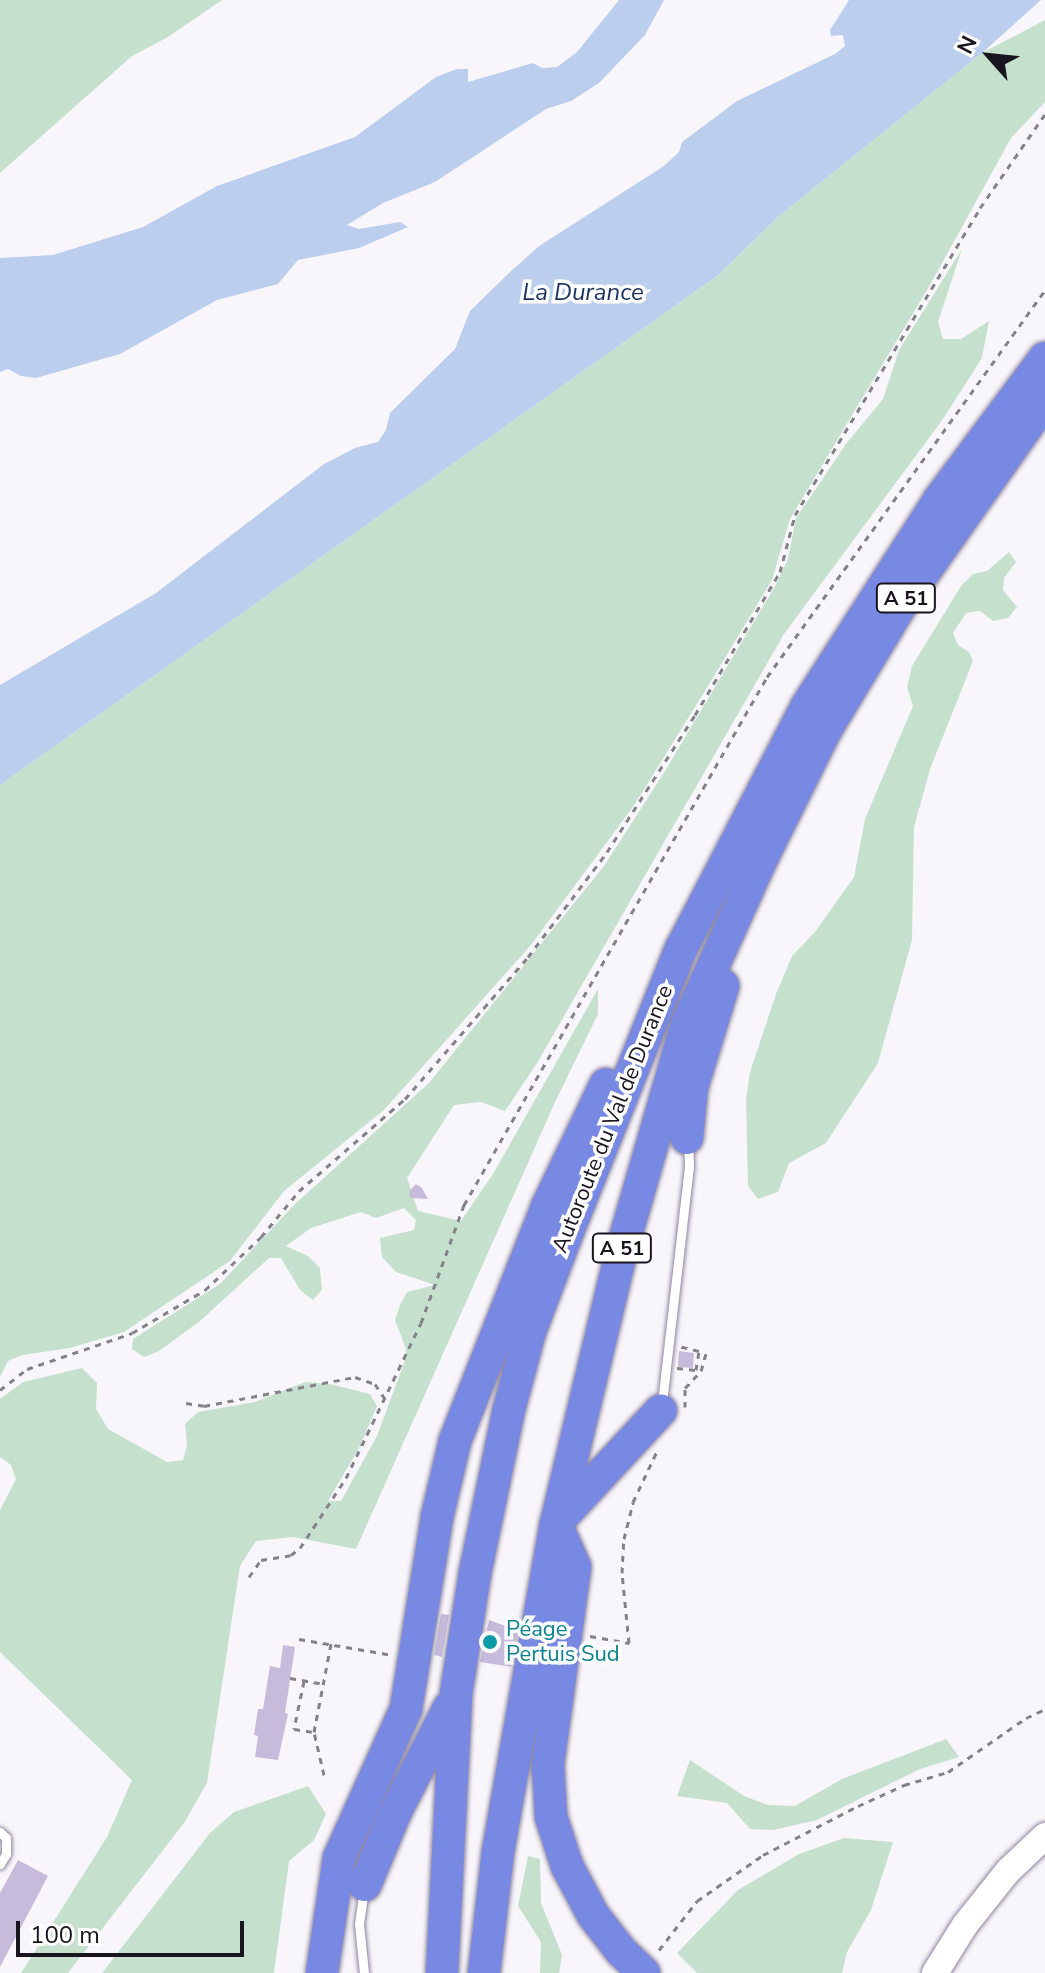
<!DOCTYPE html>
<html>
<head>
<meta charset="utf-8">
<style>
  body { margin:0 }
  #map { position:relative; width:1045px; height:1973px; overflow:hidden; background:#f8f6fb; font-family:"Nunito Sans",sans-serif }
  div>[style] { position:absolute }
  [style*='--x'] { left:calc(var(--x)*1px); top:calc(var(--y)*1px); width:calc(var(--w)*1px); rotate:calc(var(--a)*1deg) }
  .green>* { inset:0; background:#c5e0cc }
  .water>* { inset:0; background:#bbceed }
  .building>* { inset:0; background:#c7bbdc }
  .path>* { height:3px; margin-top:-1.5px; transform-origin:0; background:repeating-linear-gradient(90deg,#848189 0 6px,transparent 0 12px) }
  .roads { filter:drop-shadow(0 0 2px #8f859f) drop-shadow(0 0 2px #8f859f) }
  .service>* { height:9px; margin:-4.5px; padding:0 4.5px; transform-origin:4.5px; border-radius:4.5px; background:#fff }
  .secondary>* { height:26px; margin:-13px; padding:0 13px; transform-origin:13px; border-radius:13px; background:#fff }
  .motorway>* { height:32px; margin:-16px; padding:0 16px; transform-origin:16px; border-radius:16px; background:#7889e4 }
  .dots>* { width:22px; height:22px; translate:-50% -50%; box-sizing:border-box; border:4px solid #fff; border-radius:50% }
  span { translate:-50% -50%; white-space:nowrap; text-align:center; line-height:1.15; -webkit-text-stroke:7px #fff; paint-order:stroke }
  .shield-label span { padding:2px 6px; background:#fff; border:2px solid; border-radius:6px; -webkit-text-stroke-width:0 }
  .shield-label { font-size:20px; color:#19151f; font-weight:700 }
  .street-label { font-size:22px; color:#19151f }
  .culture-label { font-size:22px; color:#0d838f }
  .left { translate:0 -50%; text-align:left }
  .water-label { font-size:24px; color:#1b335c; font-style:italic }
  .north { position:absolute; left:949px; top:16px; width:80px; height:80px; -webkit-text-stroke:6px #fff; paint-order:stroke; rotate:297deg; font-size:22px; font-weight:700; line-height:32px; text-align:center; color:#19151f }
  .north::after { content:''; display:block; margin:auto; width:28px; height:36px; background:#19151f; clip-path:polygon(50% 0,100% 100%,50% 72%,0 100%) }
  .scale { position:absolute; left:16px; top:1921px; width:228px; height:36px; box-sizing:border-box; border:4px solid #19151f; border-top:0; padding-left:10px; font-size:24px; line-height:28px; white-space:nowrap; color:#19151f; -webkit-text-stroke:6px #fff; paint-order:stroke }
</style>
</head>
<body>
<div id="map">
  <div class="green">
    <i style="clip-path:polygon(0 0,222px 0,168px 37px,132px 56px,0 173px)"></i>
    <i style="clip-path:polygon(1045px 20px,1045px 102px,1011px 138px,930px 285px,790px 519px,772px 580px,708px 686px,635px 804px,531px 945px,384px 1110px,284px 1191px,230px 1261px,124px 1332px,70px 1348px,22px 1355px,8px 1361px,0 1377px,0 785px,717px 276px,780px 215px,982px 53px)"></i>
    <i style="clip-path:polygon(962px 249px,938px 322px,943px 339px,961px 339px,989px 321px,982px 358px,943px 419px,784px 634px,537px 1063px,505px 1111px,481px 1102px,454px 1105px,407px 1178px,418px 1211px,461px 1221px,493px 1174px,598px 989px,598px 1014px,556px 1100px,356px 1549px,293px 1537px,256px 1541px,240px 1566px,207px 1783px,184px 1823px,68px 1973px,21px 1973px,107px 1837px,132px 1780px,0 1652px,0 1510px,16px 1479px,11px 1465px,0 1457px,0 1399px,23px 1382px,82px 1368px,97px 1383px,96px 1409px,108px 1429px,167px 1462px,183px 1460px,187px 1446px,185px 1424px,198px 1412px,255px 1402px,305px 1382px,330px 1384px,370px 1394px,377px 1406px,359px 1448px,328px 1501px,341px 1501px,377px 1436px,404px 1363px,406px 1349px,395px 1320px,400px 1305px,407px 1292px,435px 1285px,396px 1272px,382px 1257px,380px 1238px,414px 1230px,416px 1220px,404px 1208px,376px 1218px,361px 1212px,311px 1228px,286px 1246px,308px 1256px,320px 1268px,322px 1290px,313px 1300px,300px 1290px,281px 1258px,269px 1258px,200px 1321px,159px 1351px,144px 1357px,132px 1349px,133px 1339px,220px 1284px,295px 1204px,429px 1083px,604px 866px,665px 771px,774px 588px,788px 559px,796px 518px,846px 444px,883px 399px,899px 350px)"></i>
    <i style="clip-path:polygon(1009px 552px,1016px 562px,1004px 578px,1003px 590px,1017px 607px,1008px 618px,993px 621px,980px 611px,966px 613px,953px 633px,958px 645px,969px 652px,973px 661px,930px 769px,914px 827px,912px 940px,878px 1063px,826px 1143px,789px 1163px,778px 1192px,758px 1199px,748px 1186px,746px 1099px,750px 1072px,776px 994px,792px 956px,815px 932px,854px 877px,865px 819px,913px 706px,907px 687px,912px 666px,961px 586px,973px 574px,987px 571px)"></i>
    <i style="clip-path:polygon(946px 1739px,959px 1757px,920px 1769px,817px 1820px,773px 1830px,750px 1829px,727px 1803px,677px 1796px,690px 1760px,744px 1796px,768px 1805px,795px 1806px,842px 1779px)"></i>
    <i style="clip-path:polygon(308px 1786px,326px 1814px,314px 1840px,289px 1861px,274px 1973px,102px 1973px,210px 1833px,234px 1812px)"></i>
    <i style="clip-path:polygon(844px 1838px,893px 1842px,871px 1910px,847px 1952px,842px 1973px,697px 1973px,677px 1953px,738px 1890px,799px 1854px)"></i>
    <i style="clip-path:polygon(528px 1856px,540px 1859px,541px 1903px,562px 1955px,559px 1973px,540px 1973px,541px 1942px,518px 1906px)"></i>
  </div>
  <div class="water">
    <i style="clip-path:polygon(619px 0,664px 0,645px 35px,599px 83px,571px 101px,546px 109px,435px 182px,383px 203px,347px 225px,359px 229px,400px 222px,408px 227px,359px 248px,298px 260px,278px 284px,217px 300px,120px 354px,36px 378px,21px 376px,8px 369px,0 372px,0 258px,53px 255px,143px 227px,217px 186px,355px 137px,436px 77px,457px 69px,468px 69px,468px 82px,533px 63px,542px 68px,557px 67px,577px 52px)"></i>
    <i style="clip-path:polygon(849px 0,1041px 0,982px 53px,780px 215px,717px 276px,0 785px,0 685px,156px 593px,324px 464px,355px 448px,378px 442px,386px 430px,390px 413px,455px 349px,470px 311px,509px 273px,539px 246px,664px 166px,679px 152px,682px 142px,737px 101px,835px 54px,845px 46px,843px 35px,831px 36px,830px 30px)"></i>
  </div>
  <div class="building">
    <i style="clip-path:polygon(416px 1184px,422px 1188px,428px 1199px,410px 1198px,409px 1191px)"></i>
    <i style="clip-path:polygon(679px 1351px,694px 1353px,693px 1368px,678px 1367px)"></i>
    <i style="clip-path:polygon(441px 1614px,449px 1615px,442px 1657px,434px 1655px)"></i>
    <i style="clip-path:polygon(489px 1620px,503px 1625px,519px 1625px,511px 1667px,480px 1662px)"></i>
    <i style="clip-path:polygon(283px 1645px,295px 1647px,285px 1713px,288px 1714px,278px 1760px,255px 1757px,258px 1736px,254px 1735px,258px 1709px,263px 1709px,270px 1666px,280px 1668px)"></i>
    <i style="clip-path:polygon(18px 1860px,48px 1876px,0 1967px,0 1893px)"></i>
  </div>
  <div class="path">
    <i style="--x:677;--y:1368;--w:19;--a:6"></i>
    <i style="--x:696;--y:1370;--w:19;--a:-81"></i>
    <i style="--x:699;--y:1351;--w:21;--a:-166"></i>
    <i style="--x:0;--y:1390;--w:34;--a:-38"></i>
    <i style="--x:27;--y:1369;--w:111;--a:-18.9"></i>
    <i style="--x:132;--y:1333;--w:85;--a:-30.5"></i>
    <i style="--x:205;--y:1290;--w:77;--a:-43.4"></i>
    <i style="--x:261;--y:1237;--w:60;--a:-50.4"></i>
    <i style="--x:299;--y:1191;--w:140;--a:-41"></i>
    <i style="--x:405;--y:1099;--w:188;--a:-49.1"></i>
    <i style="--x:528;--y:957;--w:131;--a:-53"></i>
    <i style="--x:607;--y:852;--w:163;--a:-57.3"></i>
    <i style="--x:695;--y:715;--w:166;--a:-59.3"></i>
    <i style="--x:780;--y:572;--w:59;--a:-75.3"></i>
    <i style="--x:795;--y:515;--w:358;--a:-58.9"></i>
    <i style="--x:980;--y:208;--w:114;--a:-55.3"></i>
    <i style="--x:186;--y:1403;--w:18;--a:9"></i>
    <i style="--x:204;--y:1406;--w:154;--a:-10.9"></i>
    <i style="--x:355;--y:1377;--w:21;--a:19"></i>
    <i style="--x:375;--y:1384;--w:18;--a:56"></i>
    <i style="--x:685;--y:1407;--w:19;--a:-90"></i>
    <i style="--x:685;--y:1388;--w:23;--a:-47"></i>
    <i style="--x:701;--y:1371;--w:18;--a:-74"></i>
    <i style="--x:249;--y:1577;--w:21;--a:-55"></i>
    <i style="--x:261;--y:1560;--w:30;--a:-9"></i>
    <i style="--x:291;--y:1555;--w:11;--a:-38"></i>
    <i style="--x:300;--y:1548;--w:84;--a:-56.7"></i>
    <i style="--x:346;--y:1478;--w:172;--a:-64.2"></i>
    <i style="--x:421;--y:1323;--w:126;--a:-70"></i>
    <i style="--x:464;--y:1205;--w:609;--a:-60.15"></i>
    <i style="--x:767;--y:677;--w:477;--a:-54.3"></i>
    <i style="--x:590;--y:1636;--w:40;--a:10"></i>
    <i style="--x:629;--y:1643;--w:70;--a:-95.7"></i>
    <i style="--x:622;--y:1573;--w:34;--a:-87"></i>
    <i style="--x:624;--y:1539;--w:38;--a:-76"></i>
    <i style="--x:633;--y:1502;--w:59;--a:-64.7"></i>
    <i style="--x:299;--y:1639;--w:95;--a:9.7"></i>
    <i style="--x:290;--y:1678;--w:35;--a:10"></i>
    <i style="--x:304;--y:1681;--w:49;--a:101.8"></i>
    <i style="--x:294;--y:1729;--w:18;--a:9"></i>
    <i style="--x:324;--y:1775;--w:44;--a:-103.1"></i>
    <i style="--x:314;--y:1732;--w:90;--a:-79.1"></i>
    <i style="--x:659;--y:1950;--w:62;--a:-52.2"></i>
    <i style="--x:697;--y:1901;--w:80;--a:-34.9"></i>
    <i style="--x:763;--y:1855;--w:107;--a:-27.3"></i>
    <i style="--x:858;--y:1806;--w:51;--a:-24.5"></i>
    <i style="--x:904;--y:1785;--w:46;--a:-16.5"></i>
    <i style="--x:948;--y:1772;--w:95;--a:-34.7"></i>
    <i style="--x:1026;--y:1718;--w:21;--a:-25"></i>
  </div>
  <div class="roads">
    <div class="service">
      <i style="--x:662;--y:1403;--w:238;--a:-83.5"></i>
      <i style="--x:689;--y:1167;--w:24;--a:-92"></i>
      <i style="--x:0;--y:1832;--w:8;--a:45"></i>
      <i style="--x:6;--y:1838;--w:16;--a:90"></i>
      <i style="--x:6;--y:1854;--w:12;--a:121"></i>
      <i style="--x:364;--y:1973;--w:49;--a:-95.8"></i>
      <i style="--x:359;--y:1924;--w:36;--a:-82"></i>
    </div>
    <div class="secondary">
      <i style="--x:935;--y:1973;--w:57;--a:-58"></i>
      <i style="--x:965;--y:1925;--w:69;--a:-51.5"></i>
      <i style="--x:1008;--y:1871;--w:51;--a:-43.4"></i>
    </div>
    <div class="motorway">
      <i style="--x:687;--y:1138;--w:51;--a:-84.4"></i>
      <i style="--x:692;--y:1087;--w:106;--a:-72.9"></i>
      <i style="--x:558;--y:1521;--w:151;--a:-47.1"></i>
      <i style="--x:556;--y:1524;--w:47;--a:66.2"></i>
      <i style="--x:575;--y:1567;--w:200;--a:97.8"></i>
      <i style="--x:548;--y:1765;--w:52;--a:86.7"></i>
      <i style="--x:551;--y:1817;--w:52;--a:71.9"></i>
      <i style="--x:567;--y:1866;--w:55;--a:62"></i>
      <i style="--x:593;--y:1915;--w:46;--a:52.1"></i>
      <i style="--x:621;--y:1951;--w:32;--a:44"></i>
      <i style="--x:365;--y:1885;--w:80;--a:-67.3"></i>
      <i style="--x:396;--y:1811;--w:116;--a:-62.8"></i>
      <i style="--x:322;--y:1973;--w:116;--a:-81.6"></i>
      <i style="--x:339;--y:1858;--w:163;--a:-65.8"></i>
      <i style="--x:406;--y:1709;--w:194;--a:-80.8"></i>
      <i style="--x:437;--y:1517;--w:78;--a:-76.7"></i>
      <i style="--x:455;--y:1441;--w:251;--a:-68.5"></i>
      <i style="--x:547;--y:1207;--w:136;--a:-64.4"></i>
      <i style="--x:442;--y:1973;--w:279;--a:-87.1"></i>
      <i style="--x:456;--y:1694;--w:122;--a:-81.1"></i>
      <i style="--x:475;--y:1573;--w:163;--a:-78.3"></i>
      <i style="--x:508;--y:1413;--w:85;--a:-75"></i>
      <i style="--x:530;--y:1331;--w:107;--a:-69.2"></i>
      <i style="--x:568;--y:1231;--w:304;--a:-68.2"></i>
      <i style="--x:681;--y:949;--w:274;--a:-62.6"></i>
      <i style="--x:807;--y:706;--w:245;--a:-57.3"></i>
      <i style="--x:939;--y:500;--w:177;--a:-53.3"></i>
      <i style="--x:484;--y:1973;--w:122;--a:-83.4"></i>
      <i style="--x:498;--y:1852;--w:333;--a:-80"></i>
      <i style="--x:556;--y:1524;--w:283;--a:-76.5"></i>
      <i style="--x:622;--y:1249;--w:234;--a:-73.9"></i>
      <i style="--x:687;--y:1024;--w:184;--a:-65.7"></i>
      <i style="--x:763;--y:856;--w:140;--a:-63.6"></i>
      <i style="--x:825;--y:731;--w:147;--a:-58.9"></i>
      <i style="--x:901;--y:605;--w:250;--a:-54.8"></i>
    </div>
  </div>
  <div class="dots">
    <i style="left:490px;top:1642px;background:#0f9aa8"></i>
  </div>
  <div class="shield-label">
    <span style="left:906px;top:598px">A 51</span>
    <span style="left:622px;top:1248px">A 51</span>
  </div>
  <div class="street-label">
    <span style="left:613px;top:1119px;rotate:-68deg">Autoroute du Val de Durance</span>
  </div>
  <div class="culture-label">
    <span class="left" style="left:506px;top:1642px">Péage<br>Pertuis Sud</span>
  </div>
  <div class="water-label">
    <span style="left:583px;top:293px">La Durance</span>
  </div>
  <div class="north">N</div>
  <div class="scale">100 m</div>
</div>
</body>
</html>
